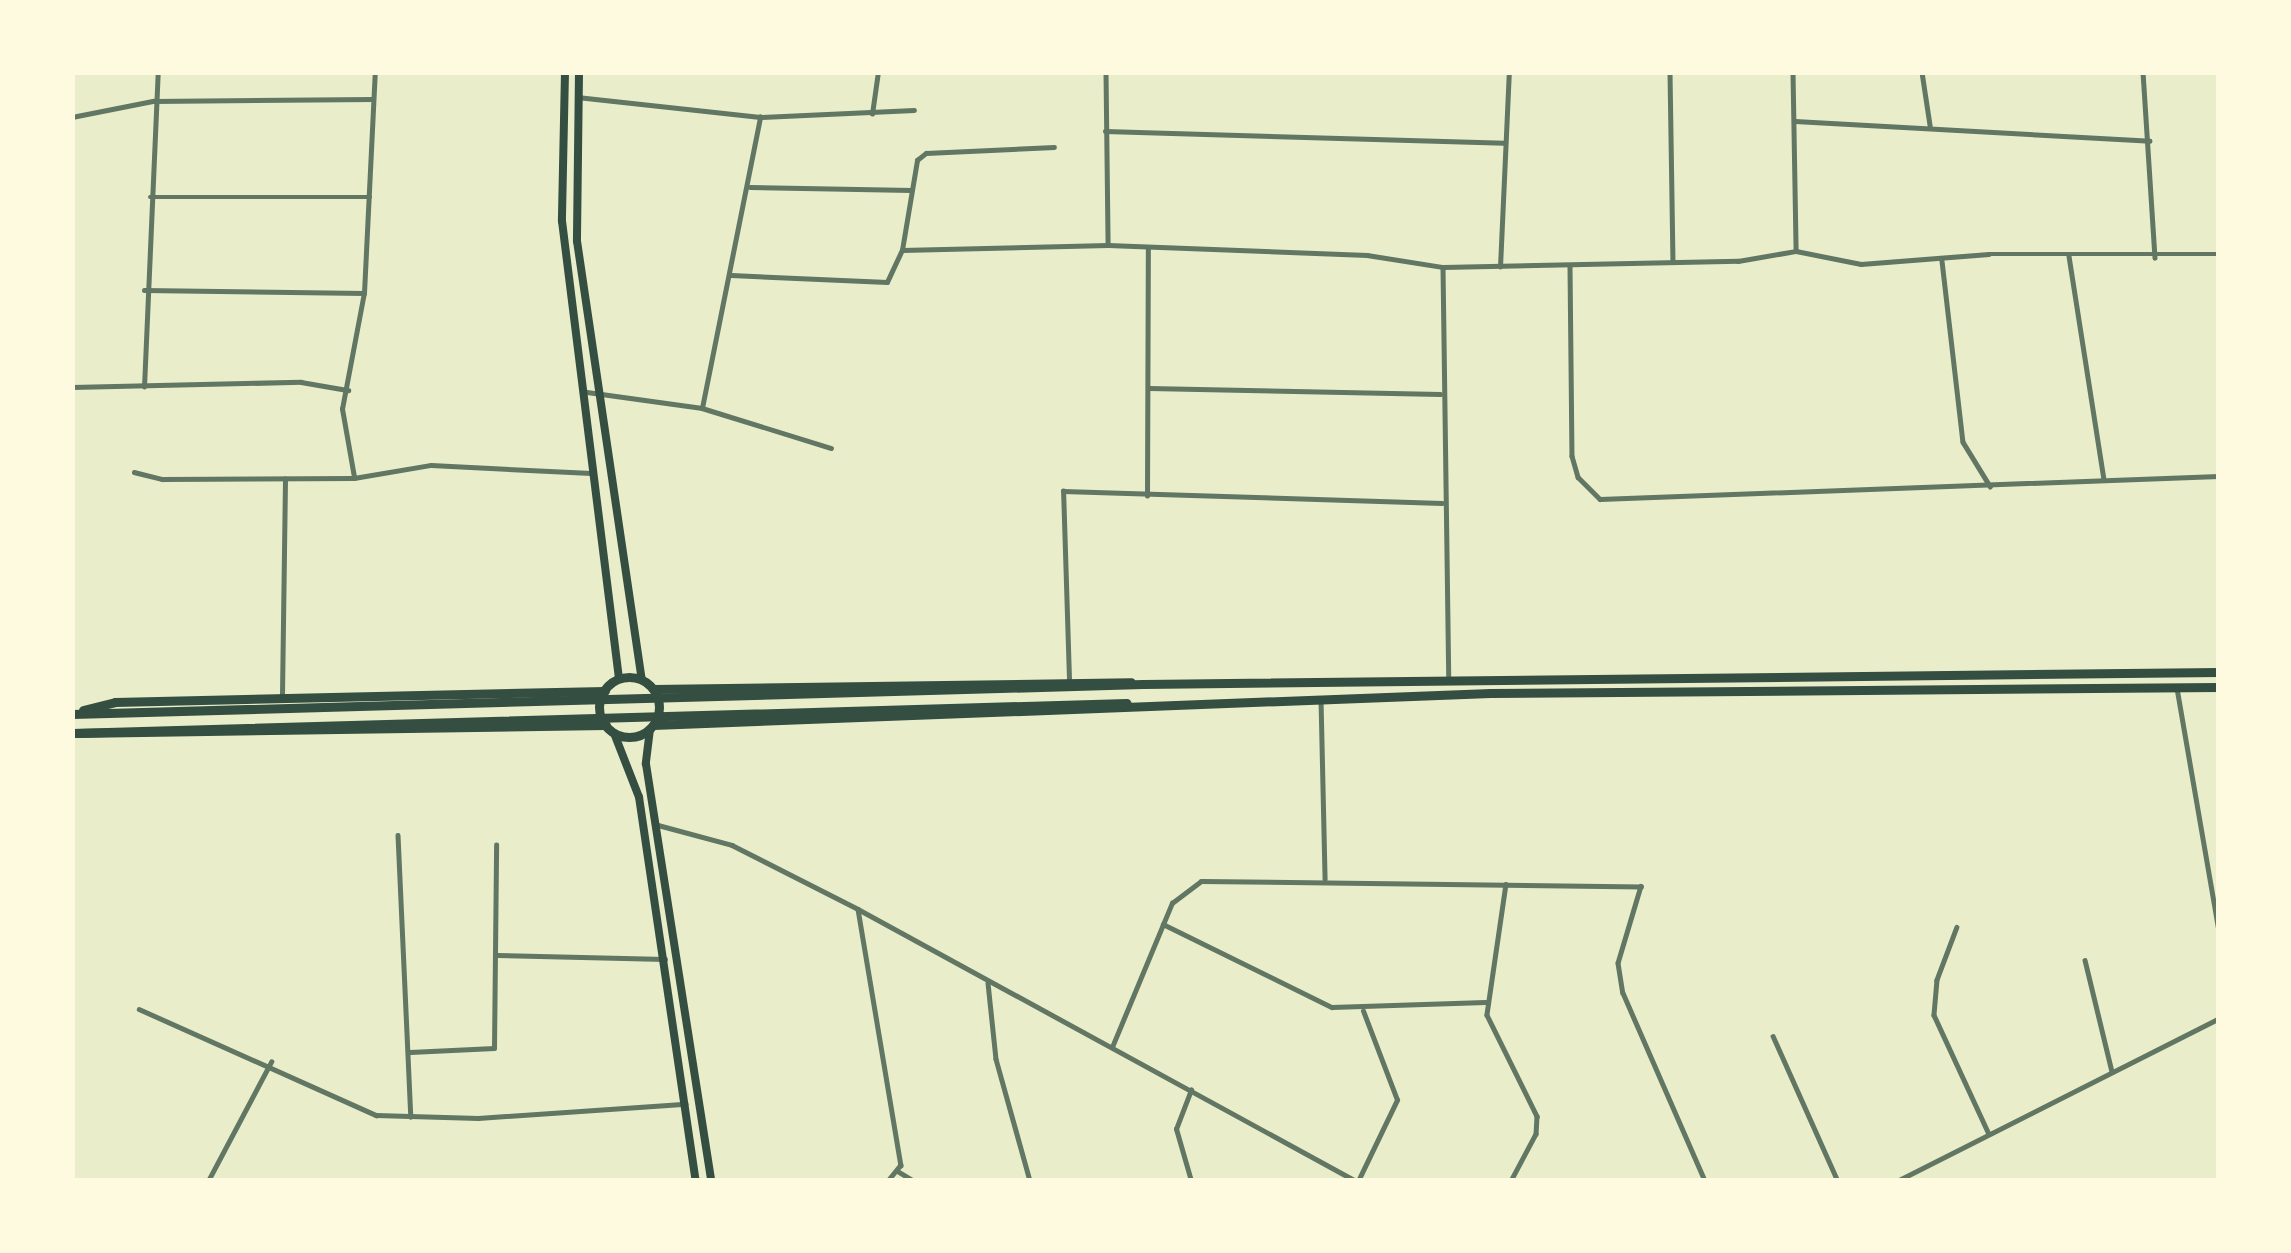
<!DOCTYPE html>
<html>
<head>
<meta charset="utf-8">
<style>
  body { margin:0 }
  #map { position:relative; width:2291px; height:1253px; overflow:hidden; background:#e9edc9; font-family:"Crimson Pro",serif }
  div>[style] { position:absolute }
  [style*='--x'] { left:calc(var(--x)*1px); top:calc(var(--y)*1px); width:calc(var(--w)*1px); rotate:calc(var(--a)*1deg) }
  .minor>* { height:4.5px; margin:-2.25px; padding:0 2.25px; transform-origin:2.25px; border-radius:2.25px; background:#617663 }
  .secondary>* { height:8px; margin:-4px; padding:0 4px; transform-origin:4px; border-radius:4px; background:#344e41 }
  .primary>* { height:8px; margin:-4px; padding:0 4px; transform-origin:4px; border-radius:4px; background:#344e41 }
  .trunk>* { height:9px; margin:-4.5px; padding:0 4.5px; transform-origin:4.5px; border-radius:4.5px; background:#344e41 }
  .trunk>.ring { margin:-4.5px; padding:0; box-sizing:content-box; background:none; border:9px solid #344e41; border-radius:50% }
  span { translate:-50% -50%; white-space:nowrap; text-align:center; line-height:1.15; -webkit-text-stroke:12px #fefae0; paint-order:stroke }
  .frame { position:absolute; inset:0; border:75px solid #fefae0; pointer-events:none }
</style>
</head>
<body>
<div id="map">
  <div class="minor">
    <i style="--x:1106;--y:72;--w:173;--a:89.3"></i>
    <i style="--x:1670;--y:72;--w:189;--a:89.1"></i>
    <i style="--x:1793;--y:72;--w:179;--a:89"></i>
    <i style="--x:1922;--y:72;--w:54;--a:81.4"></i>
    <i style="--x:2143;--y:72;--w:186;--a:86.3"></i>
    <i style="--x:577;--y:97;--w:184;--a:6.2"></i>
    <i style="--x:872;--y:114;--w:42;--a:-81.9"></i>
    <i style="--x:72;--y:117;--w:83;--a:-11.2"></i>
    <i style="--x:153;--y:101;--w:220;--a:-0.5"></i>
    <i style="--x:1795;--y:121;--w:355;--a:3.2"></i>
    <i style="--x:1105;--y:131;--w:399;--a:1.7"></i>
    <i style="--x:750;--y:187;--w:161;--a:1.1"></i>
    <i style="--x:150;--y:197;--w:220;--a:0"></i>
    <i style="--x:902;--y:250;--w:206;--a:-1.4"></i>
    <i style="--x:1108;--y:245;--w:259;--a:2.2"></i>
    <i style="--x:1367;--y:255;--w:77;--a:9"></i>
    <i style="--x:1443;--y:267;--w:295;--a:-1.2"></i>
    <i style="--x:1738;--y:261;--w:59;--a:-9.8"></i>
    <i style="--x:1796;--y:251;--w:66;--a:11.3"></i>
    <i style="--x:1861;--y:264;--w:128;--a:-4.5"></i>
    <i style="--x:1989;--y:254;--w:230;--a:0"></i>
    <i style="--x:2069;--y:256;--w:226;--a:81.1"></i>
    <i style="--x:1942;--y:261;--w:182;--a:83.4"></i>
    <i style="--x:1963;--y:442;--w:52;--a:58.5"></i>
    <i style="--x:1570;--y:266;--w:190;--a:89.4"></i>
    <i style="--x:1572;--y:456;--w:22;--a:74"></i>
    <i style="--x:1578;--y:477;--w:31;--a:45"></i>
    <i style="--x:1600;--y:499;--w:619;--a:-2.13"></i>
    <i style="--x:1443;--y:267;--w:412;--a:89.2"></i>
    <i style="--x:1500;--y:267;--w:195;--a:-87.4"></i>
    <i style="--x:731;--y:275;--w:156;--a:2.6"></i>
    <i style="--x:887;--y:282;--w:35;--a:-65"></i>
    <i style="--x:902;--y:250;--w:91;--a:-80.5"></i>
    <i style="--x:917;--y:160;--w:11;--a:-38"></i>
    <i style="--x:926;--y:153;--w:128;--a:-2.7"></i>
    <i style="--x:144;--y:290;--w:220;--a:0.8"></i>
    <i style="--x:72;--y:387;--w:229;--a:-1.3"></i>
    <i style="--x:301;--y:382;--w:48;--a:9.7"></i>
    <i style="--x:144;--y:387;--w:315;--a:-87.5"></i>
    <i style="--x:1149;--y:388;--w:291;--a:1.2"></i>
    <i style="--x:587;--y:392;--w:116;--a:7.9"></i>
    <i style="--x:702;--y:408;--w:297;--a:-78.7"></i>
    <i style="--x:760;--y:117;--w:154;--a:-2.6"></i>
    <i style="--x:702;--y:408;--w:135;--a:17.2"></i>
    <i style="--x:134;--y:472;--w:29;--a:14"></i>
    <i style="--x:162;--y:479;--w:192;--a:-0.3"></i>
    <i style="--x:354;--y:478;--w:78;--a:-9.6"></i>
    <i style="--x:431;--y:465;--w:160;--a:2.9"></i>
    <i style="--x:354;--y:477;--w:69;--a:-100"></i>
    <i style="--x:342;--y:409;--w:118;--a:-79.3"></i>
    <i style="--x:364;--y:293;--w:221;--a:-87.2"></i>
    <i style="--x:1147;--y:496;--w:247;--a:-89.8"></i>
    <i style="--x:1069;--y:679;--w:188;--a:-91.8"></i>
    <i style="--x:1063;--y:491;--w:379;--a:1.8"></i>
    <i style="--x:2177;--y:688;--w:247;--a:80.2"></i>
    <i style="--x:282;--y:695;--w:216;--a:-89.2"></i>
    <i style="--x:1321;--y:699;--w:180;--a:88.7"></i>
    <i style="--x:658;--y:825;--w:77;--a:15.1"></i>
    <i style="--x:732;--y:845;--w:141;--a:26.9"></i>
    <i style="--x:858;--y:909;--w:567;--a:28.64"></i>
    <i style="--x:398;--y:835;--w:282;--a:87.4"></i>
    <i style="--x:1506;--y:884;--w:132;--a:98.3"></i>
    <i style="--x:1487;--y:1015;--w:113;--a:63.7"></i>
    <i style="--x:1537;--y:1116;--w:18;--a:93"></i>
    <i style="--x:1536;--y:1134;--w:53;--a:118"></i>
    <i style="--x:858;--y:909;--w:260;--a:80.5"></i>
    <i style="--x:901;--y:1165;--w:21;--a:129"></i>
    <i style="--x:1163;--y:924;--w:188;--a:26.2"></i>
    <i style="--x:1332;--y:1007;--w:153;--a:-1.9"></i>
    <i style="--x:1957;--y:927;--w:57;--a:110.7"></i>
    <i style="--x:1937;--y:980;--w:35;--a:95"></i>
    <i style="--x:1934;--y:1015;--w:131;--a:65.2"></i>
    <i style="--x:497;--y:955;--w:168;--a:1.4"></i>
    <i style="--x:2085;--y:960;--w:115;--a:76.4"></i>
    <i style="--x:988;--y:983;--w:76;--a:84"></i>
    <i style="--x:996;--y:1059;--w:127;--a:74.4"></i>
    <i style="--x:139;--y:1009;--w:260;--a:24.1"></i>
    <i style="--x:376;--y:1115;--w:102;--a:1.7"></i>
    <i style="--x:478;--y:1118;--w:208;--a:-3.9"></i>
    <i style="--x:1773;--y:1036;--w:159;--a:65.9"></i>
    <i style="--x:1112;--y:1047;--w:156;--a:-67.4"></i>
    <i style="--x:1172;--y:903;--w:36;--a:-37"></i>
    <i style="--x:1201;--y:881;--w:440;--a:0.7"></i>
    <i style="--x:1641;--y:886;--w:80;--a:106.6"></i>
    <i style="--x:1618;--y:963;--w:30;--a:81"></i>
    <i style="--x:1623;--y:993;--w:205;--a:66.4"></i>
    <i style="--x:410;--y:1052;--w:84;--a:-2.7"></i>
    <i style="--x:494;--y:1048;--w:203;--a:-89.4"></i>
    <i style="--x:899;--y:1172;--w:17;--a:31"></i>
    <i style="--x:208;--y:1181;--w:135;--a:-62.1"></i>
    <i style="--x:1191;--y:1181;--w:54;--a:-106.1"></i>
    <i style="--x:1176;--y:1129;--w:42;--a:-69"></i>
    <i style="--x:1358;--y:1181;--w:90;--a:-64.3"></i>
    <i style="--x:1397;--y:1100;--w:95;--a:-110.9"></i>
    <i style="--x:1897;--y:1181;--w:361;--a:-26.8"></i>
  </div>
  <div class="secondary">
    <i style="--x:650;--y:729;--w:35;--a:97"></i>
    <i style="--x:646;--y:764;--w:422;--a:81.1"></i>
    <i style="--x:614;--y:733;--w:69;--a:68.7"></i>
    <i style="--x:639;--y:797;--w:388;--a:81.6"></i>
  </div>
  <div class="primary">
    <i style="--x:565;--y:72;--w:149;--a:91.2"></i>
    <i style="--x:562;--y:221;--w:462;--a:82.9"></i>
    <i style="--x:579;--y:72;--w:169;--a:90.7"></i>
    <i style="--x:577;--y:241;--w:444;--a:81.6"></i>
  </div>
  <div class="trunk">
    <i class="ring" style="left:599px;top:677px;width:51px;height:51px"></i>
    <i style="--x:653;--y:689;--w:478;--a:-0.8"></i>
    <i style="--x:83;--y:710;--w:33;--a:-14"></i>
    <i style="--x:115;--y:702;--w:490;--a:-1.3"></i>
    <i style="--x:72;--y:714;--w:1071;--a:-1.6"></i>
    <i style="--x:1143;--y:684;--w:1076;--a:-0.64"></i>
    <i style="--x:653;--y:725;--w:838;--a:-2.19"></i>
    <i style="--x:1490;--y:693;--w:729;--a:-0.47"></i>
    <i style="--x:72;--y:733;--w:1055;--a:-1.63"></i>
    <i style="--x:77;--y:733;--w:529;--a:-0.87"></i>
  </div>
  <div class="frame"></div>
</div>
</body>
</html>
